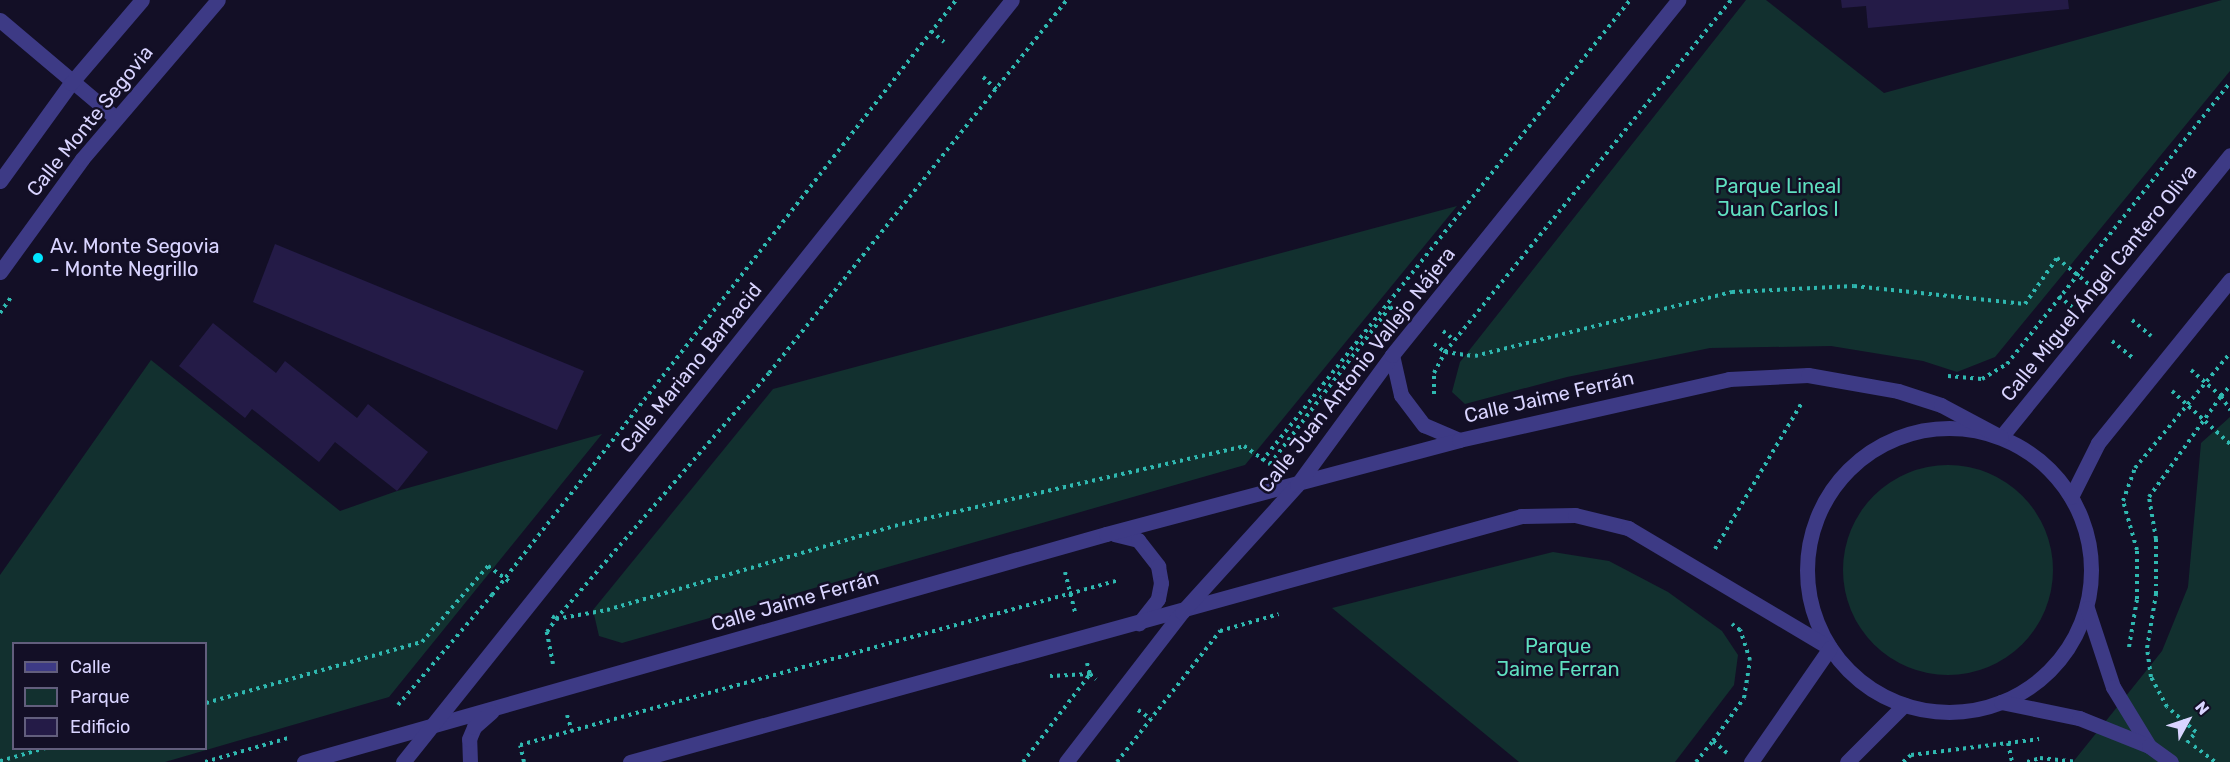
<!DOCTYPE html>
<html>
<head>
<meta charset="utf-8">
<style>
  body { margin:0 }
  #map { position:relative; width:2230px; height:762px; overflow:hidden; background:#130f26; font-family:Rubik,sans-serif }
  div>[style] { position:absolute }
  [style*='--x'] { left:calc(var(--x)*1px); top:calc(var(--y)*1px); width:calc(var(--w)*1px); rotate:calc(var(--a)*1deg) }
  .green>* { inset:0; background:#12302f }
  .round { border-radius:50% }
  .building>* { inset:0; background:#241b47 }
  .path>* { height:4px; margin-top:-2px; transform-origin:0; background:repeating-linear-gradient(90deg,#2fb8b0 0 3px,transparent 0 7.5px) }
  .minor>* { height:15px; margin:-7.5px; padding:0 7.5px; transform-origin:7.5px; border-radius:7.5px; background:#3d3a85 }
  .minor>.ring { margin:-7.5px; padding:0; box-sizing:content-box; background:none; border:15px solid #3d3a85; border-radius:50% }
  .dots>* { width:16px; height:16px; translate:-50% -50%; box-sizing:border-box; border:3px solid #130f26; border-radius:50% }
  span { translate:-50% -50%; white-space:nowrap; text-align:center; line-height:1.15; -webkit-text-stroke:5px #130f26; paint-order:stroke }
  .street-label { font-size:20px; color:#d9d4ff }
  .park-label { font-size:20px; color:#5fe0c0 }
  .poi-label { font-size:20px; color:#d9d4ff }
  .left { translate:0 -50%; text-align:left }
  .legend { position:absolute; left:12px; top:642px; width:195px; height:108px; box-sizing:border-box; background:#130f26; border:2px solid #625e7d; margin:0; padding:8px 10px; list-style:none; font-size:18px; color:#d9d4ff }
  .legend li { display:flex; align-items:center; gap:12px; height:30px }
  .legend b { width:30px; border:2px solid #625e7d }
  .north { position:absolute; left:2158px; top:690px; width:60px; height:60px; -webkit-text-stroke:4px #130f26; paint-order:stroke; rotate:50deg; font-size:16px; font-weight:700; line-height:24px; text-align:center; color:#d9d4ff }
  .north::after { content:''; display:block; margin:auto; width:21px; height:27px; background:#d9d4ff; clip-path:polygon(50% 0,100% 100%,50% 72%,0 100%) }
</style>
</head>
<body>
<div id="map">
  <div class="green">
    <i style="clip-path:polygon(1746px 0,1766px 0,1884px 93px,2222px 0,2230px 0,2230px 71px,1995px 357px,1957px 372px,1923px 361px,1831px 346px,1710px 348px,1567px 377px,1465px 404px,1452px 392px,1460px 362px)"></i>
    <i style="clip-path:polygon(1457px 206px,1245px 465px,622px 643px,599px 636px,593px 610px,773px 389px)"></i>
    <i style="clip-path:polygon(evenodd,151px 360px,340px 511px,397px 491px,602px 434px,389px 697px,165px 762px,0 762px,0 575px,151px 360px,14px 644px,206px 644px,206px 748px,14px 748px,14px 644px)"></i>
    <i style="clip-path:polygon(2230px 417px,2230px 762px,2073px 762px,2162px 651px,2188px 587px,2201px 443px)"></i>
    <i class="round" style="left:1843px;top:465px;width:210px;height:210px"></i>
    <i style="clip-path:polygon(1553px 552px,1609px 561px,1668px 592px,1722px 631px,1738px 655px,1734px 685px,1675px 762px,1519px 762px,1332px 608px)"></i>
  </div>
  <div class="building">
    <i style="clip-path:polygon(1841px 0,2068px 0,2069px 9px,1868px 28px,1866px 6px,1842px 8px)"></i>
    <i style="clip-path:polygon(275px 244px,584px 371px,557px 430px,253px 302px)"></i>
    <i style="clip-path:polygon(213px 323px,276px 373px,285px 361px,357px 418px,368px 404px,428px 452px,397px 491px,335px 442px,319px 462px,252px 409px,245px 418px,179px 366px)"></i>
  </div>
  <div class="path">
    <i style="--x:931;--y:31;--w:17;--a:40"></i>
    <i style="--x:983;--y:77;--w:18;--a:43"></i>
    <i style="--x:2059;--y:296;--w:17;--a:40"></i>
    <i style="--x:0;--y:313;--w:19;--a:-55"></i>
    <i style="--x:2132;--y:320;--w:25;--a:40"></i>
    <i style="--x:1443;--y:331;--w:14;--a:39"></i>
    <i style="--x:2112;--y:341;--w:28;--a:39"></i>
    <i style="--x:1434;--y:344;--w:14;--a:36"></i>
    <i style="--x:1445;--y:352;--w:30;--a:8"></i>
    <i style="--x:1475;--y:356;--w:265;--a:-14"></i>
    <i style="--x:1732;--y:292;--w:122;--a:-2.8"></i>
    <i style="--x:1854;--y:286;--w:172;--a:6"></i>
    <i style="--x:2025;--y:304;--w:56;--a:-55.2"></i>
    <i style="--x:2057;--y:258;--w:44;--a:39.5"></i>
    <i style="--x:2191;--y:370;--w:40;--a:41"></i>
    <i style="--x:2221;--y:396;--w:13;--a:-48"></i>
    <i style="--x:1948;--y:376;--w:34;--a:5"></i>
    <i style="--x:1982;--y:379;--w:29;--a:-31"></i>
    <i style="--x:2007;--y:364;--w:359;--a:-51.6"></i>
    <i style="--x:2172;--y:391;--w:79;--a:42.4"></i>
    <i style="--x:1434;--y:394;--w:21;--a:-90"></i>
    <i style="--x:1434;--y:373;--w:24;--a:-62"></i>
    <i style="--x:1445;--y:352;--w:454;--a:-50.9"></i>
    <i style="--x:1262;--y:461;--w:590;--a:-51.4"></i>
    <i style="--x:1715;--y:549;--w:172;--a:-59.3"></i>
    <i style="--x:1065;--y:572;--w:41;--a:76"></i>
    <i style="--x:552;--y:616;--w:5;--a:37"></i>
    <i style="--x:556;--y:619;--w:52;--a:-10"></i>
    <i style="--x:607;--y:610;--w:307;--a:-16.3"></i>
    <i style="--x:902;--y:524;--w:351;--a:-12.8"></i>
    <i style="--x:1244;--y:446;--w:32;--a:35"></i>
    <i style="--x:1270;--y:464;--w:198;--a:-52.6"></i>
    <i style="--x:1390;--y:307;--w:5;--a:37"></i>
    <i style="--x:2129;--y:647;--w:49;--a:-80.5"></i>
    <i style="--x:2137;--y:599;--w:49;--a:-90"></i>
    <i style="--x:2137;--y:550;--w:51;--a:-105.9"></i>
    <i style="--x:2123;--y:501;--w:35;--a:-70"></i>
    <i style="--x:2135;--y:468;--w:149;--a:-50.4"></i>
    <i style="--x:1087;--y:663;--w:11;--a:75"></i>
    <i style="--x:1090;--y:674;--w:8;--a:40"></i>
    <i style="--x:553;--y:664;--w:33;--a:-101"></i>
    <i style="--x:547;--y:632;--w:16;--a:-55"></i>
    <i style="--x:556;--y:619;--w:325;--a:-49.1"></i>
    <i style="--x:769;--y:373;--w:477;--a:-51.4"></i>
    <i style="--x:206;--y:703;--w:224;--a:-15.8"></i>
    <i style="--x:422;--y:642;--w:101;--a:-49"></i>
    <i style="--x:488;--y:566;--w:29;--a:36"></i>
    <i style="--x:398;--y:705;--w:145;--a:-49.5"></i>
    <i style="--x:492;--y:595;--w:755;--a:-52.05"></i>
    <i style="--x:1138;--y:710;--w:16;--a:35"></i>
    <i style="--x:567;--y:715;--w:17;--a:73"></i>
    <i style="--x:2008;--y:743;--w:19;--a:78"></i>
    <i style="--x:2187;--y:743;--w:14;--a:-51"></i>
    <i style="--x:2196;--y:732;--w:38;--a:-139"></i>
    <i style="--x:2167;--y:707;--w:34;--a:-118"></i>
    <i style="--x:2151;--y:677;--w:29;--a:-98"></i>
    <i style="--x:2147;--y:648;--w:55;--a:-80.5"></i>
    <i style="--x:2156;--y:594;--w:55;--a:-90"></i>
    <i style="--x:2156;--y:539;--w:43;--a:-99.5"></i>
    <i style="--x:2149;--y:497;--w:124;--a:-54.5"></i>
    <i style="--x:2221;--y:396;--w:17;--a:57"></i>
    <i style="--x:2194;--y:746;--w:26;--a:37"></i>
    <i style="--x:1727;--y:753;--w:18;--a:-139"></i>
    <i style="--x:1713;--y:741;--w:53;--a:-54.2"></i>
    <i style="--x:1744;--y:698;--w:38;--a:-81"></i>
    <i style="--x:1750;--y:660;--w:32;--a:-108"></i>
    <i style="--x:1740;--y:630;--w:10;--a:-143"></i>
    <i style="--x:0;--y:761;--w:48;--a:-15.8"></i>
    <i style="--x:205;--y:762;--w:86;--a:-16.1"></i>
    <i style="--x:524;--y:762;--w:17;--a:-103"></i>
    <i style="--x:520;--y:745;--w:621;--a:-15.4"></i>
    <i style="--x:1023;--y:762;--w:111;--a:-52.7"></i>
    <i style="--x:1090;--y:674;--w:40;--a:177.1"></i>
    <i style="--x:1117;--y:762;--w:167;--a:-51.8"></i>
    <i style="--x:1220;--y:631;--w:61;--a:-16.1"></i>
    <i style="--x:1696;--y:762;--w:27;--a:-51"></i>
    <i style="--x:1903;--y:762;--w:11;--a:-41"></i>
    <i style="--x:1911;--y:755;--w:129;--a:-7.1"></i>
    <i style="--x:2027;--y:762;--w:14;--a:-17"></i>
    <i style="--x:2040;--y:758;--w:36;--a:6"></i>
  </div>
  <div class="minor">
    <i style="--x:0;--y:20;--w:152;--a:40.2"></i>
    <i style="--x:0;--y:181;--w:121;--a:-54.1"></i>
    <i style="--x:71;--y:83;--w:109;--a:-49.5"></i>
    <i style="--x:0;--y:272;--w:140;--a:-54"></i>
    <i style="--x:82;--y:159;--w:209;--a:-49.5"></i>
    <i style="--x:1392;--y:355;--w:41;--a:77.3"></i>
    <i style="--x:1401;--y:395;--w:38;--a:53"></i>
    <i style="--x:1424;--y:425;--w:38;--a:23"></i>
    <i class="ring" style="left:1807px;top:428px;width:269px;height:269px"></i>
    <i style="--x:2001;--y:437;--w:363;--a:-50.9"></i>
    <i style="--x:2071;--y:497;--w:60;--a:-63.4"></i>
    <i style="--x:2098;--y:443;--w:210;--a:-51"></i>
    <i style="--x:1114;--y:534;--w:25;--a:14"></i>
    <i style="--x:1138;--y:540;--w:33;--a:52"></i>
    <i style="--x:1158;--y:566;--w:17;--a:80"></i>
    <i style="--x:1161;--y:583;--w:16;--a:101"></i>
    <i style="--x:1158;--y:599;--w:31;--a:128"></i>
    <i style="--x:2087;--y:608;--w:83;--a:71.8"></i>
    <i style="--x:2113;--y:687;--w:69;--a:58.6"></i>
    <i style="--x:2001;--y:702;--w:80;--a:11.6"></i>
    <i style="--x:2079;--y:718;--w:75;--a:21.8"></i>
    <i style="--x:2149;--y:746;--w:27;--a:36"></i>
    <i style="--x:304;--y:762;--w:834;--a:-15.87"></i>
    <i style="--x:1106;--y:534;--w:365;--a:-14.9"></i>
    <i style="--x:1459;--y:440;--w:277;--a:-12.7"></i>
    <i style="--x:1729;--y:379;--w:79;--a:-2.9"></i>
    <i style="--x:1808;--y:375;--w:91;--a:10.1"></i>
    <i style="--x:1898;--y:391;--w:45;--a:18"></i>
    <i style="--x:1941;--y:405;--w:68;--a:28.1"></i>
    <i style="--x:403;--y:762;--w:975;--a:-51.37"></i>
    <i style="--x:470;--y:762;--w:23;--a:-92"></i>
    <i style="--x:469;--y:739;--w:13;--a:-67"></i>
    <i style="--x:474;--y:727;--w:23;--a:-41"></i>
    <i style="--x:630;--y:762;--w:924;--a:-15.43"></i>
    <i style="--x:1521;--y:516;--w:54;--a:-1.1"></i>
    <i style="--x:1575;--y:515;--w:55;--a:13.8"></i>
    <i style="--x:1628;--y:528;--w:235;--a:30.7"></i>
    <i style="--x:1066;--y:762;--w:190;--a:-52.3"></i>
    <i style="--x:1182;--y:612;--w:171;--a:-47.8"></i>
    <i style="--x:1297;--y:485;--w:161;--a:-53.8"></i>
    <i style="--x:1392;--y:355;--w:456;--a:-51.1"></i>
    <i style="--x:1751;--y:762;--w:139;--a:-55.3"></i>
    <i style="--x:1847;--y:762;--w:81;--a:-45"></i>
  </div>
  <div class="dots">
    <i style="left:38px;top:258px;background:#00e5ff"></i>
  </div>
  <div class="street-label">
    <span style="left:90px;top:121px;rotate:-51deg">Calle Monte Segovia</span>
    <span style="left:2099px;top:283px;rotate:-51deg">Calle Miguel Ángel Cantero Oliva</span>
    <span style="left:691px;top:368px;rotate:-51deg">Calle Mariano Barbacid</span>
    <span style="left:1357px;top:370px;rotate:-52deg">Calle Juan Antonio Vallejo Nájera</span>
    <span style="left:1549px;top:397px;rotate:-13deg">Calle Jaime Ferrán</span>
    <span style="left:795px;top:601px;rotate:-16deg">Calle Jaime Ferrán</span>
  </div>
  <div class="park-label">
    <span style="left:1778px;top:198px">Parque Lineal<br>Juan Carlos I</span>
    <span style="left:1558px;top:658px">Parque<br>Jaime Ferran</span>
  </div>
  <div class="poi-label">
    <span class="left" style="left:50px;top:258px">Av. Monte Segovia<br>- Monte Negrillo</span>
  </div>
  <ul class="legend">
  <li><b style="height:8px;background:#3d3a85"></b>Calle</li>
  <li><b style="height:16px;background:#12302f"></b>Parque</li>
  <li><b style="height:16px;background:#241b47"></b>Edificio</li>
  </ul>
  <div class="north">N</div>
</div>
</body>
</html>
